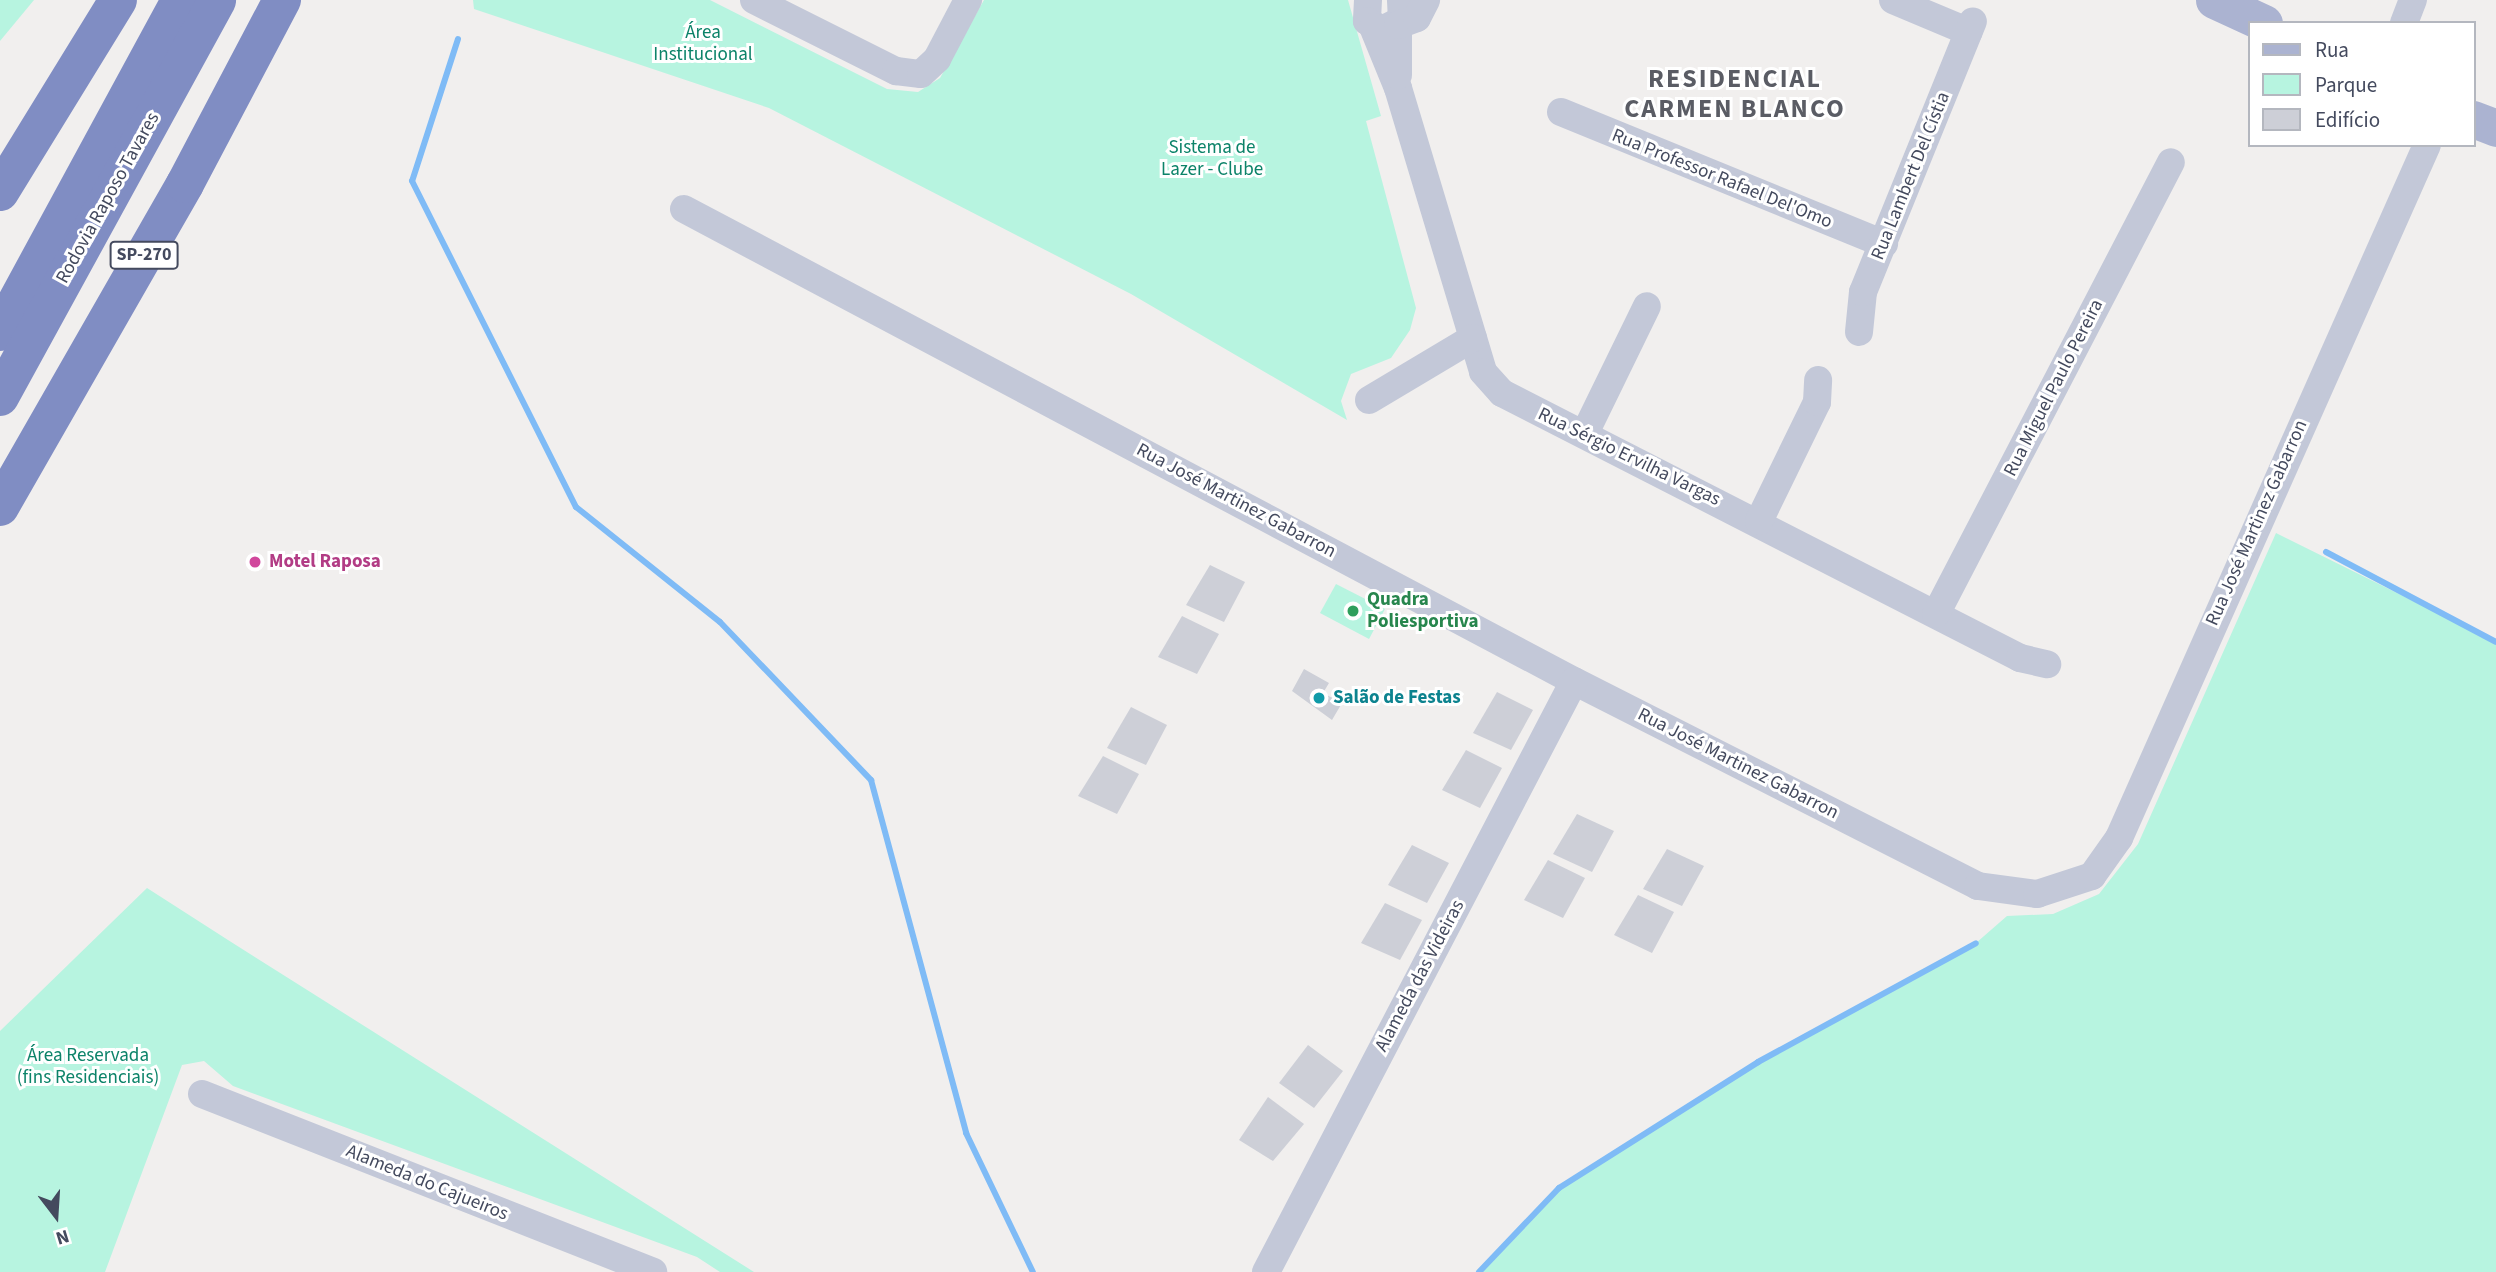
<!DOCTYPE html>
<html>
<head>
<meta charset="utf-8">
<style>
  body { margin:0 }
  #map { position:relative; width:2496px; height:1272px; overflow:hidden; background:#f1efee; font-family:"Source Sans 3",sans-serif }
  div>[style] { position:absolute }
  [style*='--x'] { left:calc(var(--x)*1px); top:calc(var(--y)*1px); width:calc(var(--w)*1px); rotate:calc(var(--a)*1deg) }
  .green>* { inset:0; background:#b7f4e0 }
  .stream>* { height:6px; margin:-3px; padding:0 3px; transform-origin:3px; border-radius:3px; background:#7fbbf6 }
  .building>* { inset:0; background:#cdcfd7 }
  .minor>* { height:28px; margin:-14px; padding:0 14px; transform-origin:14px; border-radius:14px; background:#c3c8d8 }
  .major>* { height:37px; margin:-18.5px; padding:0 18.5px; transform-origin:18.5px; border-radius:18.5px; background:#abb3d1 }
  .highway>* { height:38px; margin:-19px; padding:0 19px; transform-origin:19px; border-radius:19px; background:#808dc3 }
  .dots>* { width:19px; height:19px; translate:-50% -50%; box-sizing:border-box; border:4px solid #fff; border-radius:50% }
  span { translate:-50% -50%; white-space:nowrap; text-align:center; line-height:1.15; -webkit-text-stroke:6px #fff; paint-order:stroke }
  .shield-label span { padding:2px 5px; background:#fff; border:2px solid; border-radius:5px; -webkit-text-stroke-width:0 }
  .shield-label { font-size:18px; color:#444a5e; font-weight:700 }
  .park-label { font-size:19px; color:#0c8369 }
  .street-label { font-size:19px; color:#444a5e }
  .hotel-label { font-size:19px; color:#b23c85; font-weight:700 }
  .left { translate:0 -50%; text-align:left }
  .leisure-label { font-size:19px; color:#27864d; font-weight:700 }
  .culture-label { font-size:19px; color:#0d838f; font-weight:700 }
  .district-label { font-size:26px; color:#5a5c64; font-weight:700; letter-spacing:2px }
  .legend { position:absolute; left:2248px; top:21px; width:228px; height:126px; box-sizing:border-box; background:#fff; border:2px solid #b4b7bf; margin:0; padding:9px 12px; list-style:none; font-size:21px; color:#444a5e }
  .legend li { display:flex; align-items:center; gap:14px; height:35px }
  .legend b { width:35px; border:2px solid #b4b7bf }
  .north { position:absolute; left:21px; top:1181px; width:70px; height:70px; -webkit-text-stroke:5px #fff; paint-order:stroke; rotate:163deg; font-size:19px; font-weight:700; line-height:28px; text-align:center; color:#444a5e }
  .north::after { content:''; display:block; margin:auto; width:24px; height:32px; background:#444a5e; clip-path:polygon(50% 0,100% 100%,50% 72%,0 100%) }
</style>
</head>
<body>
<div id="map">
  <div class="green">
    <i style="clip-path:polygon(0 0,34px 0,0 41px)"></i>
    <i style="clip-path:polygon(473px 0,710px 0,887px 89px,918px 92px,940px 78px,984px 0,1348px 0,1381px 116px,1366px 121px,1416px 308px,1410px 330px,1391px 358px,1351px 374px,1341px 401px,1347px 420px,1131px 294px,769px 108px,474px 9px)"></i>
    <i style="clip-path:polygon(2276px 533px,2496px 642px,2496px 1272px,1479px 1272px,1559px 1188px,1758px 1062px,1976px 943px,2007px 916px,2053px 914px,2099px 894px,2138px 844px)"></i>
    <i style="clip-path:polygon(1336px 584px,1385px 609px,1369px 639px,1320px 613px)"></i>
    <i style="clip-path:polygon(147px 888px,228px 940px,754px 1272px,720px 1272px,697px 1257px,233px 1086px,204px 1061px,182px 1065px,105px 1272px,0 1272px,0 1031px)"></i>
  </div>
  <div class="stream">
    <i style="--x:458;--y:39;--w:149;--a:107.9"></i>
    <i style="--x:412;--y:181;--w:365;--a:63.3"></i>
    <i style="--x:576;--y:507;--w:184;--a:38.6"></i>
    <i style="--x:720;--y:622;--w:219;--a:46.3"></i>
    <i style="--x:871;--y:780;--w:366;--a:74.9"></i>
    <i style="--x:966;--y:1133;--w:154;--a:64.3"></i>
    <i style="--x:2326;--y:552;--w:192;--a:27.9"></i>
    <i style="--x:1479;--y:1272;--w:116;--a:-46.4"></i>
    <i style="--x:1559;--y:1188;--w:236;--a:-32.3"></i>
    <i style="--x:1758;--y:1062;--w:248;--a:-28.6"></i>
  </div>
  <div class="building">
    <i style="clip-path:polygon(1210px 565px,1245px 582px,1224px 622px,1186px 605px)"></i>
    <i style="clip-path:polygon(1182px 616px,1219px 634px,1197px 674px,1158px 657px)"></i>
    <i style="clip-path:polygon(1304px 669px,1329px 683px,1323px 693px,1342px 703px,1332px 720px,1292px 691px)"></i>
    <i style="clip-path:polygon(1497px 692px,1533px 710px,1511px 750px,1473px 733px)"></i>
    <i style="clip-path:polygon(1131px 707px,1167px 725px,1146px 765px,1107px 748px)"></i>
    <i style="clip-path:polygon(1466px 750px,1502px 768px,1480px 808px,1442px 790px)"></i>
    <i style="clip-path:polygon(1103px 756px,1139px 774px,1117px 814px,1078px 796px)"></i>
    <i style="clip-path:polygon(1577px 814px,1614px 831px,1592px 872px,1553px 854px)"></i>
    <i style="clip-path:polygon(1412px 845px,1449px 863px,1427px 903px,1388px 885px)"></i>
    <i style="clip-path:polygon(1667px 849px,1704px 866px,1682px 906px,1643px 889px)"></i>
    <i style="clip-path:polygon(1548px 860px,1585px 878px,1563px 918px,1524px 900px)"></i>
    <i style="clip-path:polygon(1638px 895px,1674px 912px,1652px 953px,1614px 935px)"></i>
    <i style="clip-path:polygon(1385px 903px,1422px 920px,1400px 960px,1361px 943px)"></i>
    <i style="clip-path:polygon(1308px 1045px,1343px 1071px,1314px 1108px,1279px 1083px)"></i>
    <i style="clip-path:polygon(1268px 1097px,1304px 1124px,1273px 1161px,1239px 1140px)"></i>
  </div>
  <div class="minor">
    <i style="--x:754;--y:0;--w:159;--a:26.6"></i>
    <i style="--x:896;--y:71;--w:25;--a:7"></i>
    <i style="--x:921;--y:74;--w:22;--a:-43"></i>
    <i style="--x:937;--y:59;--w:67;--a:-62.3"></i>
    <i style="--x:1368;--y:0;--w:21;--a:93"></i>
    <i style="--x:1367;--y:21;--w:17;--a:31"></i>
    <i style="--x:1382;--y:30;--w:22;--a:-27"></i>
    <i style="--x:1402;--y:20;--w:20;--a:-93"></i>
    <i style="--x:1893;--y:0;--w:82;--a:22.8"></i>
    <i style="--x:2404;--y:23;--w:25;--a:-69"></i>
    <i style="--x:1373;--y:27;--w:66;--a:67.7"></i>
    <i style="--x:1398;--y:88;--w:296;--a:73.3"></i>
    <i style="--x:1483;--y:372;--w:28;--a:48"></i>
    <i style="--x:1502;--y:393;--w:582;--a:27.09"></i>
    <i style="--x:2020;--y:658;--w:28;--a:13"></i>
    <i style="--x:1398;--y:75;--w:50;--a:-90"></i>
    <i style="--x:1398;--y:25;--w:20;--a:-20"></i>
    <i style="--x:1417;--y:18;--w:20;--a:-63"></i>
    <i style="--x:1561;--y:112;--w:349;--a:22.2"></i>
    <i style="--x:684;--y:209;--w:1007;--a:27.94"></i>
    <i style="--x:1574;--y:681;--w:453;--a:26.9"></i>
    <i style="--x:1978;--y:886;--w:60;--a:7.7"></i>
    <i style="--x:2037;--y:894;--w:58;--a:-18.1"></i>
    <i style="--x:2092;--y:876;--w:47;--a:-54.6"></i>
    <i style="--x:2119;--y:838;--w:758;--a:-66.04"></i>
    <i style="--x:1859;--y:332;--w:40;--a:-84.3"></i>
    <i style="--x:1863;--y:292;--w:292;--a:-67.9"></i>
    <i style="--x:1369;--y:400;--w:121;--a:-30.8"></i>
    <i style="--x:1585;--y:433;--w:141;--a:-64"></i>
    <i style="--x:1759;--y:521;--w:132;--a:-64"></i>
    <i style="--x:1817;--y:402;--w:22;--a:-87"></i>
    <i style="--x:1936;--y:614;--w:509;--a:-62.53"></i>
    <i style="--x:202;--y:1094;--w:485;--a:21.5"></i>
    <i style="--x:1266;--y:1272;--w:666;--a:-62.47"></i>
  </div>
  <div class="major">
    <i style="--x:2214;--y:0;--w:55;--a:24.7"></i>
    <i style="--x:2473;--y:119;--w:25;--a:21"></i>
  </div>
  <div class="highway">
    <i style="--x:0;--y:192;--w:225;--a:-58.4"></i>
    <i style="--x:0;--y:332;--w:378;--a:-61.5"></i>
    <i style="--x:0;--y:397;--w:452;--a:-61.3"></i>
    <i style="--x:0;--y:507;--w:372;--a:-60.2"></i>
    <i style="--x:185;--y:184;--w:208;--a:-62.2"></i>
  </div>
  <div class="dots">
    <i style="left:255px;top:562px;background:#d1479c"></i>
    <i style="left:1353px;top:611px;background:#2e9e5b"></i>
    <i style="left:1319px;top:698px;background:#0f9aa8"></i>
  </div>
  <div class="shield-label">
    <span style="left:144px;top:255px">SP-270</span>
  </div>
  <div class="park-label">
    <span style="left:703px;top:44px">Área<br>Institucional</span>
    <span style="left:1212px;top:159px">Sistema de<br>Lazer - Clube</span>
    <span style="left:88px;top:1067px">Área Reservada<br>(fins Residenciais)</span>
  </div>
  <div class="street-label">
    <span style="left:1911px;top:176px;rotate:-68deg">Rua Lambert Del Cístia</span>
    <span style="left:1722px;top:179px;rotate:22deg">Rua Professor Rafael Del'Omo</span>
    <span style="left:108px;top:198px;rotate:-61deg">Rodovia Raposo Tavares</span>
    <span style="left:2054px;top:388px;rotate:-63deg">Rua Miguel Paulo Pereira</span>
    <span style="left:1629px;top:457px;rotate:26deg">Rua Sérgio Ervilha Vargas</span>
    <span style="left:1236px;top:501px;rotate:28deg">Rua José Martinez Gabarron</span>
    <span style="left:2257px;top:523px;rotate:-66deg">Rua José Martinez Gabarron</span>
    <span style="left:1738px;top:764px;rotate:27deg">Rua José Martinez Gabarron</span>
    <span style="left:1420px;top:976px;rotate:-62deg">Alameda das Videiras</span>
    <span style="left:427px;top:1183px;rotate:22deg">Alameda do Cajueiros</span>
  </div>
  <div class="hotel-label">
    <span class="left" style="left:269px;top:562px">Motel Raposa</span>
  </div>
  <div class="leisure-label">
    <span class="left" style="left:1367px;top:611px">Quadra<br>Poliesportiva</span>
  </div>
  <div class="culture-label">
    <span class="left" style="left:1333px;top:698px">Salão de Festas</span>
  </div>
  <div class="district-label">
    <span style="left:1735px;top:94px">RESIDENCIAL<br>CARMEN BLANCO</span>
  </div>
  <ul class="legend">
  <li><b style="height:9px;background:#abb3d1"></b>Rua</li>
  <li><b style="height:19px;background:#b7f4e0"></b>Parque</li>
  <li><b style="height:19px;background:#cdcfd7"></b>Edifício</li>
  </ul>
  <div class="north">N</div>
</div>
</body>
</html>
